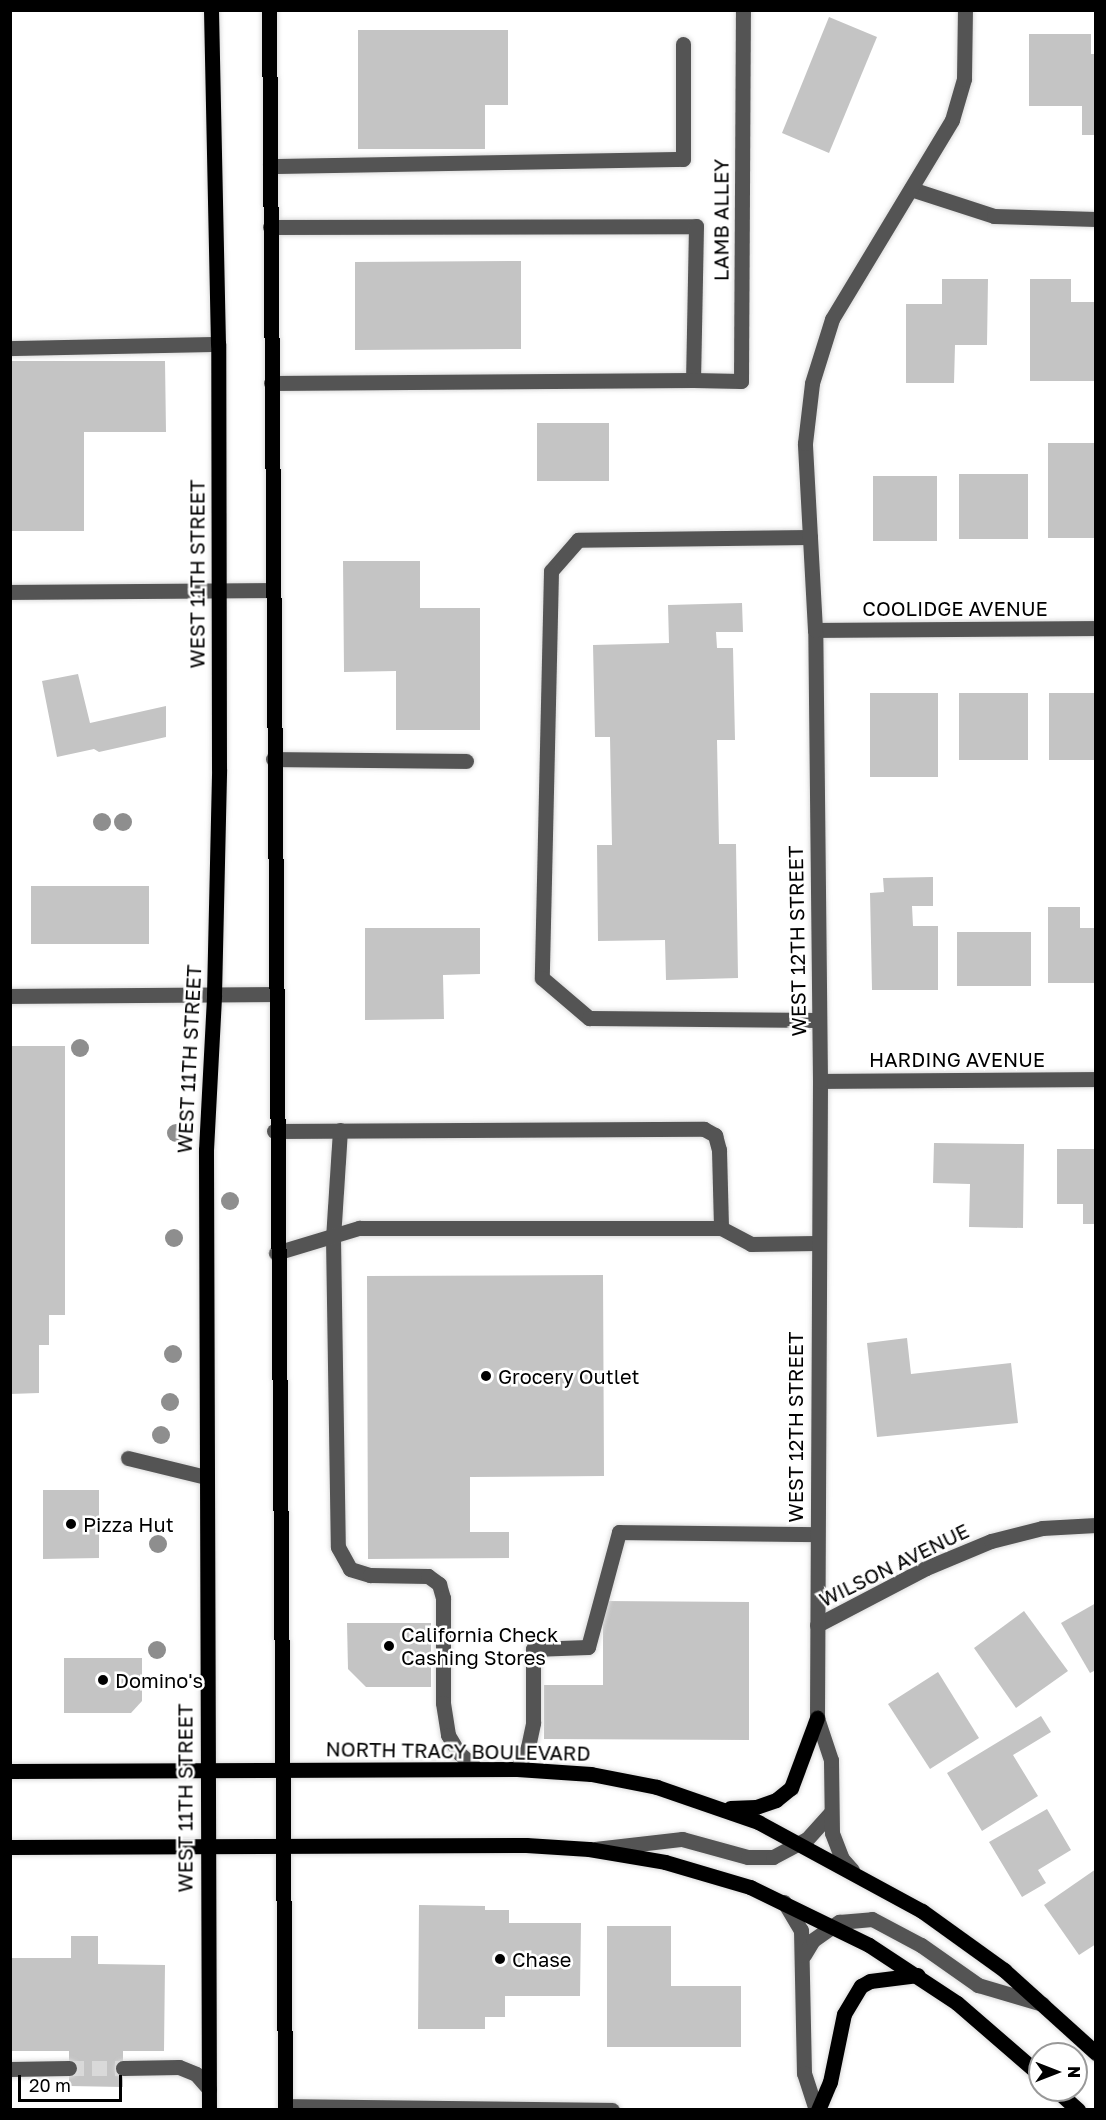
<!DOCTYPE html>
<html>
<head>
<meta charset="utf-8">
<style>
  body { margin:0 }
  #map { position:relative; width:1106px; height:2120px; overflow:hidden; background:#fff; font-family:"Golos Text",sans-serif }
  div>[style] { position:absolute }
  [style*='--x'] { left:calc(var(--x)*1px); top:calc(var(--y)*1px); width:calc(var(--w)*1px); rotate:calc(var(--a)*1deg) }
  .building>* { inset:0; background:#c4c4c4 }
  .minor-tunnel>* { height:15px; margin-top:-7.5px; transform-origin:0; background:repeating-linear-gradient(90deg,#d9d9d9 0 15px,transparent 0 23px) }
  .roads { filter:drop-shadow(0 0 2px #dbdbdb) drop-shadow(0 0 2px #dbdbdb) }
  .minor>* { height:15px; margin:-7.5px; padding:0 7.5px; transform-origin:7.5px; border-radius:7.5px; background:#545454 }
  .major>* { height:15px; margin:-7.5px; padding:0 7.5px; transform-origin:7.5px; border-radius:7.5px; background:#000 }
  .trees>* { width:18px; height:18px; margin:-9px; border-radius:50%; background:#8e8e8e }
  .dots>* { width:16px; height:16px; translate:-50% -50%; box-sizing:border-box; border:3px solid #fff; border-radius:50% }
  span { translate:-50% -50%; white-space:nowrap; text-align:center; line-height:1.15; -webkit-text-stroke:5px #fff; paint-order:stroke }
  .street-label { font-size:20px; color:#000 }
  .poi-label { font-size:20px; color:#000 }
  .left { translate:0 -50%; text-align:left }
  .frame { position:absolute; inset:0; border:12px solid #000; pointer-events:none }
  .north { position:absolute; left:1028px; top:2042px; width:60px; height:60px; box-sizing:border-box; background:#fff; border:2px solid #999; border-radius:50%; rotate:90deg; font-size:16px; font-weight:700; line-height:24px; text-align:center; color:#000 }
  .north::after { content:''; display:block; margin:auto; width:21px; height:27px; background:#000; clip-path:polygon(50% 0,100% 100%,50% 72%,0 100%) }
  .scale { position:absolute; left:18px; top:2075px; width:104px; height:27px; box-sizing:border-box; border:3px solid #000; border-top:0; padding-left:8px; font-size:18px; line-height:21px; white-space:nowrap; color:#000; -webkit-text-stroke:4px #fff; paint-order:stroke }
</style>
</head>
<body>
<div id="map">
  <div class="building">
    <i style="clip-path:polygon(829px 17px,877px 37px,829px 153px,782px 133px)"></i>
    <i style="clip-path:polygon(358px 30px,508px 30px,508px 105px,485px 105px,485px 149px,358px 149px)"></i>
    <i style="clip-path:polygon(1029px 34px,1091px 34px,1091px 54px,1096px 54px,1096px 135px,1082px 135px,1082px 106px,1029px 106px)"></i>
    <i style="clip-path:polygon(521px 261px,521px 349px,355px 350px,355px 262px)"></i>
    <i style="clip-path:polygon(942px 279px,988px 279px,987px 345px,955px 345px,954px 383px,906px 383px,906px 304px,942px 304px)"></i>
    <i style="clip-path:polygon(1030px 279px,1071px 279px,1071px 302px,1096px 302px,1096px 381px,1030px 381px)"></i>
    <i style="clip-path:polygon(10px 361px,165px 361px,166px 432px,84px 432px,84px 531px,10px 531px)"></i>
    <i style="clip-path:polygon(537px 423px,609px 423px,609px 481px,537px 481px)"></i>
    <i style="clip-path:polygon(1048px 443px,1096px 443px,1096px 538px,1048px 538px)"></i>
    <i style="clip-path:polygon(959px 474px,1028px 474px,1028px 539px,959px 539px)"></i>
    <i style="clip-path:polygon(873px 476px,937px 476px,937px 541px,873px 541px)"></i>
    <i style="clip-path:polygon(343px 561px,420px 561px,420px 608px,480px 608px,480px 730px,396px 730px,396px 671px,344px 672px)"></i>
    <i style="clip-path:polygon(742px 603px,743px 632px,716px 632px,717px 648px,733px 648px,735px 740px,717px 740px,719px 844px,736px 844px,738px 978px,666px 980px,665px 940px,598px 941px,597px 845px,612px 845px,610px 737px,595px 737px,593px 645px,669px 643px,668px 605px)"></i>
    <i style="clip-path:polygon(78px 674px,90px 723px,166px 706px,166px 737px,99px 752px,94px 749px,57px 757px,42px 681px)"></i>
    <i style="clip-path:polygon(870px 693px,938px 693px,938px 777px,870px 777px)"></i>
    <i style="clip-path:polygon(959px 693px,1028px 693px,1028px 760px,959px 760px)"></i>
    <i style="clip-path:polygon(1049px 693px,1096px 693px,1096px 760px,1049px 760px)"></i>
    <i style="clip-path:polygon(933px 877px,933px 906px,912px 906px,913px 926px,938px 926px,938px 990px,872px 990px,870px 893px,884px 892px,883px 878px)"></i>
    <i style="clip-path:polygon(31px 886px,149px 886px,149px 944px,31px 944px)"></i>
    <i style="clip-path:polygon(1048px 907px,1080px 907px,1080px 928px,1096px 928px,1096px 983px,1048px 983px)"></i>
    <i style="clip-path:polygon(365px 928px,480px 928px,480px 974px,443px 975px,444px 1019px,365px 1020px)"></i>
    <i style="clip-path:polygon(957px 932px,1031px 932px,1031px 986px,957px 986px)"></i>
    <i style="clip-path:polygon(10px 1046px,65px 1046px,65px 1315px,49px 1315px,49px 1345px,39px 1345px,39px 1393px,10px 1394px)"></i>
    <i style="clip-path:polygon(934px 1143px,1024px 1144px,1023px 1228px,969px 1227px,970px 1184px,933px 1183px)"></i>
    <i style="clip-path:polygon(1057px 1149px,1096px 1149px,1096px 1224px,1083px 1224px,1083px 1204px,1057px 1204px)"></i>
    <i style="clip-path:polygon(603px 1275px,604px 1476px,470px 1477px,470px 1532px,509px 1532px,509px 1558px,368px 1559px,367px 1276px)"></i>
    <i style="clip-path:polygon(907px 1338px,911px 1374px,1011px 1363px,1018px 1423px,877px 1437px,867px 1343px)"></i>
    <i style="clip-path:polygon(43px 1490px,99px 1490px,99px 1558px,43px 1559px)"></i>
    <i style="clip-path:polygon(603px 1601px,749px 1602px,749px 1740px,544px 1739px,544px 1685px,603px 1685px)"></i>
    <i style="clip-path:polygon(1096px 1603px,1096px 1670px,1090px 1673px,1061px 1623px)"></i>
    <i style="clip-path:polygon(1024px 1611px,1068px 1671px,1016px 1708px,974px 1648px)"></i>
    <i style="clip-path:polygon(347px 1623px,431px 1623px,431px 1687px,366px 1687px,348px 1669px)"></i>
    <i style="clip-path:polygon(64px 1658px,142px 1658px,142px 1701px,131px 1713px,64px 1713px)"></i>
    <i style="clip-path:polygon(938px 1672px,979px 1738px,930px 1769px,888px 1704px)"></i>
    <i style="clip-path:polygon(1041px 1716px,1051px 1732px,1013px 1755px,1038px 1796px,982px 1831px,947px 1773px)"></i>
    <i style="clip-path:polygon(1047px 1809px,1071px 1850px,1038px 1870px,1046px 1883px,1022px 1897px,989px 1842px)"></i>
    <i style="clip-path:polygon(1096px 1869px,1096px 1944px,1079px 1955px,1044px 1905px)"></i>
    <i style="clip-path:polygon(419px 1905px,485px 1906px,485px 1910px,509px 1910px,509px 1923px,581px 1923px,580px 1996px,505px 1996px,505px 2017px,485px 2017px,485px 2029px,418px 2029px)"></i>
    <i style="clip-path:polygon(607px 1926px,671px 1926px,671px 1986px,741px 1986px,741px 2047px,607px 2047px)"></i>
    <i style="clip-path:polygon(71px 1936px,98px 1936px,98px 1964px,165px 1965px,164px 2051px,123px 2051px,123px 2087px,69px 2086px,69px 2051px,10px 2051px,10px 1958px,71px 1958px)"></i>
  </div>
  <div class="minor-tunnel">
    <i style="--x:69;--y:2068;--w:54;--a:0"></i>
  </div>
  <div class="roads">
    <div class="minor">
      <i style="--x:270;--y:166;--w:413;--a:-1"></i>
      <i style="--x:683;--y:159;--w:115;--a:-90"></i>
      <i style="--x:911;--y:189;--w:87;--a:18"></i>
      <i style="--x:994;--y:216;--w:102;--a:1.7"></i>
      <i style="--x:270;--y:227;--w:426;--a:-0.1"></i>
      <i style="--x:696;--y:226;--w:154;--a:91.1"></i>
      <i style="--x:693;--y:380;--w:422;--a:179.6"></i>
      <i style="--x:10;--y:348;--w:208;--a:-1.1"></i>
      <i style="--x:693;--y:380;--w:48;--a:1.2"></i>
      <i style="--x:741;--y:381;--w:371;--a:-89.7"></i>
      <i style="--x:810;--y:537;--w:232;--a:179.3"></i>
      <i style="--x:578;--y:540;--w:41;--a:131.1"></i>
      <i style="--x:551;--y:571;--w:407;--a:91.3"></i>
      <i style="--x:542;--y:978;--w:62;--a:40.4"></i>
      <i style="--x:589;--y:1018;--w:230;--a:0.5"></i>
      <i style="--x:10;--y:592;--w:262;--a:-0.4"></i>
      <i style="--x:815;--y:630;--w:281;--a:-0.4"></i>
      <i style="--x:273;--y:759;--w:193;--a:0.6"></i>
      <i style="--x:10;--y:996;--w:264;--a:-0.4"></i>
      <i style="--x:820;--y:1081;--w:276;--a:-0.4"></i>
      <i style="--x:340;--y:1130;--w:108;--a:93.7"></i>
      <i style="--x:333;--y:1238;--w:309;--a:89.1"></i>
      <i style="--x:338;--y:1547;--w:25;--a:61"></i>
      <i style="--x:350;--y:1569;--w:21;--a:17"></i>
      <i style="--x:370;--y:1575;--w:58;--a:1"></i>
      <i style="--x:428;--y:1576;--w:14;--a:36"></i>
      <i style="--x:439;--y:1584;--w:15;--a:74"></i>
      <i style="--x:443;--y:1598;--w:105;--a:90"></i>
      <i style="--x:443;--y:1703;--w:32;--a:81"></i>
      <i style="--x:448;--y:1735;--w:21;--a:59"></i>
      <i style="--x:459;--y:1753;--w:24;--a:42"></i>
      <i style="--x:274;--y:1131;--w:430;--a:-0.3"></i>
      <i style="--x:704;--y:1129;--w:13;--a:29"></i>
      <i style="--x:715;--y:1135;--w:16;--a:75"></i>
      <i style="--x:719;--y:1150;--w:78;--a:88.5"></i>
      <i style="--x:276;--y:1253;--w:87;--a:-16.8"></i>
      <i style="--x:359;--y:1228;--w:362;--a:0"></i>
      <i style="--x:721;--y:1228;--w:34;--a:28"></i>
      <i style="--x:751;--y:1244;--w:65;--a:-0.9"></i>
      <i style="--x:128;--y:1458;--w:80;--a:13.7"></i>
      <i style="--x:817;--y:1625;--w:123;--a:-27.6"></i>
      <i style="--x:926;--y:1568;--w:70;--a:-22.6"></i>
      <i style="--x:991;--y:1541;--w:53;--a:-14.3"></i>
      <i style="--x:1042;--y:1528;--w:54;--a:-3.2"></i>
      <i style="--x:517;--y:1769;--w:25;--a:-63"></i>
      <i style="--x:528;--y:1747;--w:25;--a:-78"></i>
      <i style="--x:533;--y:1723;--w:74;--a:-90"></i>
      <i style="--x:533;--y:1649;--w:55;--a:-2.1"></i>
      <i style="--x:588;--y:1647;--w:119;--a:-74.9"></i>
      <i style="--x:619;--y:1532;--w:197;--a:0.6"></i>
      <i style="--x:595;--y:1849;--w:88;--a:-6.6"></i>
      <i style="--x:682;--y:1839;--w:68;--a:15.3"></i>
      <i style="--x:748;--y:1857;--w:25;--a:0"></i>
      <i style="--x:773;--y:1857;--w:38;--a:-28"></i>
      <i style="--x:807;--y:1839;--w:36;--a:-48"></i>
      <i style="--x:852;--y:1870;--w:15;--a:-132"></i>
      <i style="--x:842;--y:1859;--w:28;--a:-111"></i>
      <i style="--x:832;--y:1833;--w:73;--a:-90.8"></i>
      <i style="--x:831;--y:1760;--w:44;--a:-108.4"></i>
      <i style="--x:817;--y:1718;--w:637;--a:-89.73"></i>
      <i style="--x:820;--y:1081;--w:451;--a:-90.6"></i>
      <i style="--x:815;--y:630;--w:187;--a:-93.1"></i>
      <i style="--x:805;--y:443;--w:60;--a:-83.3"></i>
      <i style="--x:812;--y:383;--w:67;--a:-72.6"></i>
      <i style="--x:832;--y:319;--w:232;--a:-58.9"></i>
      <i style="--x:952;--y:120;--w:43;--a:-73.7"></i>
      <i style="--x:964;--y:79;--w:69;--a:-89.2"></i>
      <i style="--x:784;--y:1902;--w:33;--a:59"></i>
      <i style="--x:801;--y:1930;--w:143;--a:88.8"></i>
      <i style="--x:804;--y:2073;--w:39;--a:72"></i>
      <i style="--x:804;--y:1955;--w:17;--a:-59"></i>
      <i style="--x:813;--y:1940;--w:32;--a:-35"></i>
      <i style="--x:839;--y:1922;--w:33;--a:-5"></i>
      <i style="--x:872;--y:1919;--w:55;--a:28"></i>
      <i style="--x:921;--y:1945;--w:70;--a:35.1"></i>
      <i style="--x:978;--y:1985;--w:67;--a:16.5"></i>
      <i style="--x:123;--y:2068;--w:56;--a:-1"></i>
      <i style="--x:179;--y:2067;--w:18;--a:22"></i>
      <i style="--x:196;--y:2074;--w:20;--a:49"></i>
      <i style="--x:10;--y:2069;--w:59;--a:-1"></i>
      <i style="--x:285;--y:2106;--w:327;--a:0.7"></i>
    </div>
    <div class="major">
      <i style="--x:269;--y:10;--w:2100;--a:89.56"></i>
      <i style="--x:10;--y:1771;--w:507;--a:-0.23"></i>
      <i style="--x:517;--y:1769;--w:74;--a:3.9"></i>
      <i style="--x:591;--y:1774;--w:67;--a:11.1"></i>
      <i style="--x:657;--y:1787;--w:107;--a:19.1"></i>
      <i style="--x:758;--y:1822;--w:187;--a:28.5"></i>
      <i style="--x:922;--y:1911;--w:101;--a:35.7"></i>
      <i style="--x:1004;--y:1970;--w:124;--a:42.1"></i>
      <i style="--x:730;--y:1808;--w:26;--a:-2"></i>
      <i style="--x:756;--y:1807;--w:21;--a:-19"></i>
      <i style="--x:776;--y:1800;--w:19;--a:-39"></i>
      <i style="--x:791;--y:1788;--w:75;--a:-69.6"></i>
      <i style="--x:10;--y:1847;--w:516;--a:-0.22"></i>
      <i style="--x:526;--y:1845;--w:63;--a:3.6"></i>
      <i style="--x:589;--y:1849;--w:77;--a:9.7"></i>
      <i style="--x:665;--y:1862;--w:89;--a:16.4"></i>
      <i style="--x:750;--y:1887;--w:132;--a:26"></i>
      <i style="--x:869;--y:1945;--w:105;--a:33.4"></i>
      <i style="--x:957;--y:2003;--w:110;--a:40.9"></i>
      <i style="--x:1056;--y:2090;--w:30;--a:42"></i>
      <i style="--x:209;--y:2110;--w:960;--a:-90.18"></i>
      <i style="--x:206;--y:1150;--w:155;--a:-87"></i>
      <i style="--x:214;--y:995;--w:226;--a:-88.7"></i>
      <i style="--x:219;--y:769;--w:425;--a:-90.1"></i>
      <i style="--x:218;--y:344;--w:334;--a:-91.2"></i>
      <i style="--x:818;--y:2110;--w:30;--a:-67"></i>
      <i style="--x:830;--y:2082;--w:69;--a:-78.4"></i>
      <i style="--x:844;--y:2014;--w:33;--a:-59"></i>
      <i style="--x:861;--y:1986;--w:10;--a:-29"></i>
      <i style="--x:870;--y:1981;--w:48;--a:-7.1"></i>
    </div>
  </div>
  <div class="trees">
    <i style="left:102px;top:822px"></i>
    <i style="left:123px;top:822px"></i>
    <i style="left:80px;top:1048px"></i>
    <i style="left:176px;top:1133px"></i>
    <i style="left:230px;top:1201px"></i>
    <i style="left:174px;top:1238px"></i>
    <i style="left:173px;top:1354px"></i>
    <i style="left:170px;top:1402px"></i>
    <i style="left:161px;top:1435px"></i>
    <i style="left:158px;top:1544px"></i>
    <i style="left:157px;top:1650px"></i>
  </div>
  <div class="dots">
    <i style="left:486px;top:1376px;background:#000"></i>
    <i style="left:71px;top:1524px;background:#000"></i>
    <i style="left:389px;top:1646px;background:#000"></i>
    <i style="left:103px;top:1680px;background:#000"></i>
    <i style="left:500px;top:1959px;background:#000"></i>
  </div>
  <div class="street-label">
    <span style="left:721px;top:220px;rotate:-90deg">LAMB ALLEY</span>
    <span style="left:197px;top:574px;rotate:-90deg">WEST 11TH STREET</span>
    <span style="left:955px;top:608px">COOLIDGE AVENUE</span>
    <span style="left:797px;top:941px;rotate:-91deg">WEST 12TH STREET</span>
    <span style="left:189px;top:1059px;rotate:-87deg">WEST 11TH STREET</span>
    <span style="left:957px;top:1059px">HARDING AVENUE</span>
    <span style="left:795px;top:1427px;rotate:-90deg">WEST 12TH STREET</span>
    <span style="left:894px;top:1565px;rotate:-26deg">WILSON AVENUE</span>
    <span style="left:458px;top:1751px;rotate:1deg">NORTH TRACY BOULEVARD</span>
    <span style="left:185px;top:1798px;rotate:-90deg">WEST 11TH STREET</span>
  </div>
  <div class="poi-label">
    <span class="left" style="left:498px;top:1376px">Grocery Outlet</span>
    <span class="left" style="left:83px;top:1524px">Pizza Hut</span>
    <span class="left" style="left:401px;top:1646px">California Check<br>Cashing Stores</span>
    <span class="left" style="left:115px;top:1680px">Domino's</span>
    <span class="left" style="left:512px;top:1959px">Chase</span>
  </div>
  <div class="frame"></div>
  <div class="north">N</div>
  <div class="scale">20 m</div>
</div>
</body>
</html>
